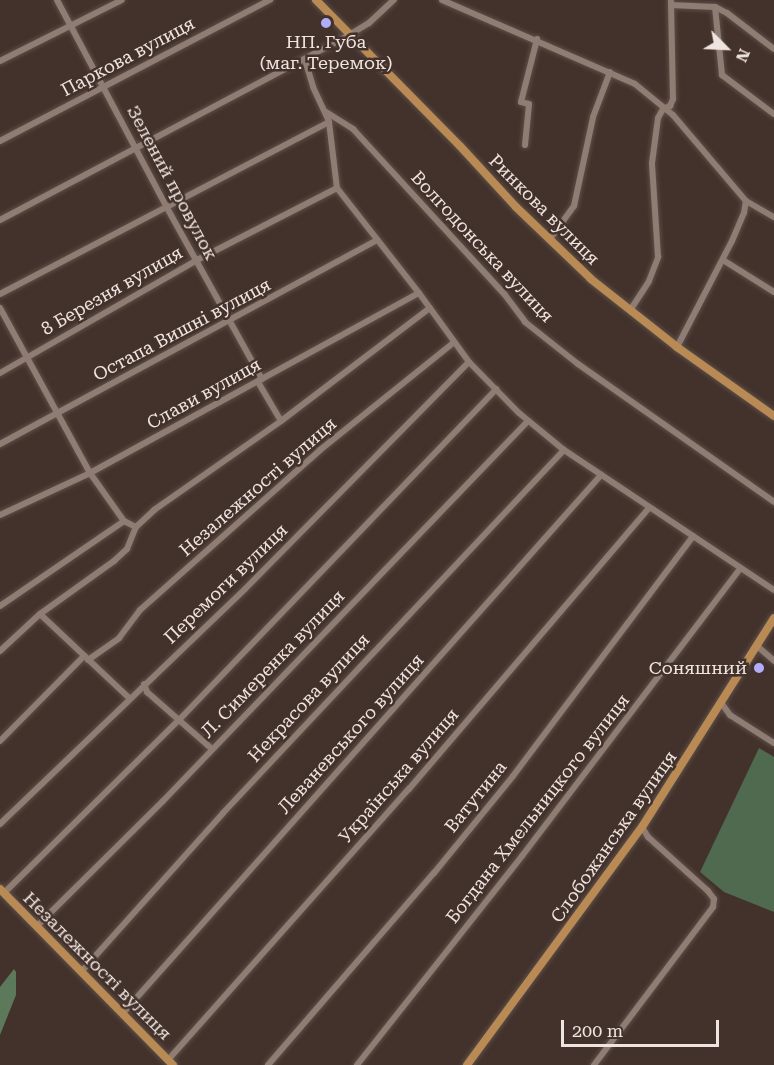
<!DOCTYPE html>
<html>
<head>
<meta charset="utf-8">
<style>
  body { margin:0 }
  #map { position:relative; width:774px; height:1065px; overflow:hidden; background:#43322b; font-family:"Roboto Serif",serif }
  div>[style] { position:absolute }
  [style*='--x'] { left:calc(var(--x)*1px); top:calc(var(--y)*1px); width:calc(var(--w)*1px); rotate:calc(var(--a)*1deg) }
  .green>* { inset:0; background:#4f6a4e }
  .forest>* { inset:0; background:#5c795b }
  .roads { filter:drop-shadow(0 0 2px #5c4f48) drop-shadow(0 0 2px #5c4f48) }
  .minor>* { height:6px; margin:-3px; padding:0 3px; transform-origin:3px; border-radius:3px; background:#8f7c73 }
  .major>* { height:8px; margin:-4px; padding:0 4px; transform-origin:4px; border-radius:4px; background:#b98a53 }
  .dots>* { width:16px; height:16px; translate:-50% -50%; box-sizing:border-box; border:3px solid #43322b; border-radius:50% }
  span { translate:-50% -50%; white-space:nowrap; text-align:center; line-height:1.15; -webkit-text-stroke:5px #43322b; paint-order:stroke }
  .poi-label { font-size:18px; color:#efe4df }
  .right { translate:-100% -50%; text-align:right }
  .street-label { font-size:18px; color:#efe4df }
  .north { position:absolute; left:696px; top:18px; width:60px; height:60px; -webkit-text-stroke:4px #43322b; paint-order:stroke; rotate:114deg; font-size:16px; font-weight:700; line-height:24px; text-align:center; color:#efe4df }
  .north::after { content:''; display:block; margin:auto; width:21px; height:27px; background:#efe4df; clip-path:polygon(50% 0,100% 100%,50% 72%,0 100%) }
  .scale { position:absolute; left:561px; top:1020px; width:158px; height:27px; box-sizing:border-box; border:3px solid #efe4df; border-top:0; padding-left:8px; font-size:18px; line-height:21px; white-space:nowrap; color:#efe4df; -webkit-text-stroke:4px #43322b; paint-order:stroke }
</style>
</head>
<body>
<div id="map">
  <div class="green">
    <i style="clip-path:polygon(759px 748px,774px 757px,774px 912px,724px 892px,700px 872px)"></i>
  </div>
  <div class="forest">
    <i style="clip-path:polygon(14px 969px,16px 972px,16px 995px,0 1035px,0 987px)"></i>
  </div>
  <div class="roads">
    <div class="minor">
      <i style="--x:57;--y:0;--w:233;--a:62.1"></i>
      <i style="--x:166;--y:206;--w:198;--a:61"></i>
      <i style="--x:442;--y:0;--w:210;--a:23.5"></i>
      <i style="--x:635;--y:84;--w:49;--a:39.2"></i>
      <i style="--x:673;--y:115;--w:113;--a:49.7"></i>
      <i style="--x:746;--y:201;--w:32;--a:30"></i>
      <i style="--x:671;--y:5;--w:44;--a:2.6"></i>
      <i style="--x:715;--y:7;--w:13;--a:27"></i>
      <i style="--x:727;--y:13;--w:59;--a:37.5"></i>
      <i style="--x:715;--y:7;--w:68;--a:84.1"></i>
      <i style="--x:722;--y:75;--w:65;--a:36.9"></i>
      <i style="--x:305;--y:60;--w:28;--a:73"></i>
      <i style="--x:313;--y:87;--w:38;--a:65"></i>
      <i style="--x:329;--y:122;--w:66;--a:83.1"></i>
      <i style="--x:337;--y:188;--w:133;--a:52"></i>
      <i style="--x:419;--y:293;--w:85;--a:54.1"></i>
      <i style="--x:469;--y:362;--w:71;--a:45.6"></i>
      <i style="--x:519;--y:413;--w:58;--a:39.4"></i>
      <i style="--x:564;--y:450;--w:252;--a:33.7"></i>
      <i style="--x:0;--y:61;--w:136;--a:-26.6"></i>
      <i style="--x:326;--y:112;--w:32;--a:32"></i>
      <i style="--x:353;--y:129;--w:225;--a:47.5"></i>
      <i style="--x:505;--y:295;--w:34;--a:53"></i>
      <i style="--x:525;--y:322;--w:68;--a:38.4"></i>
      <i style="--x:578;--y:364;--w:240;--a:35.1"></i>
      <i style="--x:0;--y:141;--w:305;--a:-27.6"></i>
      <i style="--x:525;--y:145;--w:41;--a:-84.4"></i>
      <i style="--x:529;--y:104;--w:8;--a:-166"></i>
      <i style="--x:521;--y:102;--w:65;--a:-75.7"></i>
      <i style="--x:0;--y:220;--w:395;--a:-27.9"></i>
      <i style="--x:349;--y:35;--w:23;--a:-31"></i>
      <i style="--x:369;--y:23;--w:34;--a:-43"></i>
      <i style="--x:550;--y:239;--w:41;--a:-54"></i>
      <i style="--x:574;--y:206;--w:91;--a:-77.9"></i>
      <i style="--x:593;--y:117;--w:48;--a:-69.3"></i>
      <i style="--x:723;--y:260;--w:60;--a:32.1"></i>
      <i style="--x:0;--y:294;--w:371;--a:-27.6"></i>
      <i style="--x:0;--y:308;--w:188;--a:61.4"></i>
      <i style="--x:90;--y:473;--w:59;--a:54.7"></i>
      <i style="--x:124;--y:521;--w:13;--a:27"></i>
      <i style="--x:631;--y:309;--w:33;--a:-57"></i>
      <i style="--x:649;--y:281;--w:26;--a:-69"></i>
      <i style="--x:658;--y:257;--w:94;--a:-93.7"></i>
      <i style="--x:652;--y:163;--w:45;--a:-82.4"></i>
      <i style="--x:658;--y:118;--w:10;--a:-61"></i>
      <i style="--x:663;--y:109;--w:8;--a:-23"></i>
      <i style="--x:670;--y:106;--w:8;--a:-67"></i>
      <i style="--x:673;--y:99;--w:99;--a:-91.2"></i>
      <i style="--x:677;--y:347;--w:119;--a:-62.6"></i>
      <i style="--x:732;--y:241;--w:30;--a:-67"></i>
      <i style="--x:744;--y:213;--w:12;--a:-81"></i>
      <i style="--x:0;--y:373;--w:227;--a:-29.8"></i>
      <i style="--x:197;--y:260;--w:157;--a:-27.2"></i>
      <i style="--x:258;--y:382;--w:45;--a:59.5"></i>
      <i style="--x:0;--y:444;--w:429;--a:-28.4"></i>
      <i style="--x:0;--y:515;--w:99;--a:-25"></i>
      <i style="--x:90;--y:473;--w:375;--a:-28.7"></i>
      <i style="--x:0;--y:606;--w:150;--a:-34.4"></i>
      <i style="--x:40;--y:614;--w:122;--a:43.3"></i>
      <i style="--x:757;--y:646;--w:23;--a:41"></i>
      <i style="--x:0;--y:651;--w:54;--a:-42.8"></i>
      <i style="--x:40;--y:614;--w:91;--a:-35.6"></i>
      <i style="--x:114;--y:561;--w:18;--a:-43"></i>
      <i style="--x:127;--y:549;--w:24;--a:-68"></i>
      <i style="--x:136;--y:527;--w:25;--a:-43"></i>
      <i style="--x:154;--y:510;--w:155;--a:-35"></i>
      <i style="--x:281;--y:421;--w:187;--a:-37.2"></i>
      <i style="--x:88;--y:660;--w:38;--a:-35"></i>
      <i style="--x:119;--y:638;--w:35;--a:-53"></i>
      <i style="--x:140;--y:610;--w:241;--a:-41.6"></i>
      <i style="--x:320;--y:450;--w:171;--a:-38.8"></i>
      <i style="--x:144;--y:684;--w:9;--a:69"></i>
      <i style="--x:147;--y:692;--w:86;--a:41.2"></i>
      <i style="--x:722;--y:704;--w:14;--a:54"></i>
      <i style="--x:730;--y:715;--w:52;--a:32.5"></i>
      <i style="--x:0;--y:741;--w:120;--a:-45.3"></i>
      <i style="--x:0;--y:824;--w:339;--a:-43.8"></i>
      <i style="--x:245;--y:589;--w:319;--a:-45.4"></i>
      <i style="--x:4;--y:893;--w:245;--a:-44.7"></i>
      <i style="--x:178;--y:721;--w:460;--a:-46.2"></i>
      <i style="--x:37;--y:926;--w:177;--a:-44.8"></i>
      <i style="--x:163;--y:801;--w:527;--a:-46.15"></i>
      <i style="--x:81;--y:972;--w:213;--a:-48.2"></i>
      <i style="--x:223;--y:813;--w:498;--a:-46.8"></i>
      <i style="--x:123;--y:1013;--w:720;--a:-48.38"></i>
      <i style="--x:168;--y:1060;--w:363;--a:-48.4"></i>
      <i style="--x:409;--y:789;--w:370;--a:-49.5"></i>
      <i style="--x:268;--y:1065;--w:254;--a:-49.2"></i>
      <i style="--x:434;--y:873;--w:125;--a:-50.8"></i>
      <i style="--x:513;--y:776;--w:300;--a:-53.1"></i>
      <i style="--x:357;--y:1065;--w:266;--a:-51.7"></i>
      <i style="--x:522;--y:856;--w:360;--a:-52.8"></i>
      <i style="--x:594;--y:1065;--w:198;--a:-53"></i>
      <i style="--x:713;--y:907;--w:8;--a:-83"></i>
      <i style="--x:714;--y:899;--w:10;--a:-127"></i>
      <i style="--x:708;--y:891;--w:81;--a:-138"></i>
      <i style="--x:648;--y:837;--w:12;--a:-121"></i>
    </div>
    <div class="major">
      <i style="--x:316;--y:0;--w:205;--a:45.4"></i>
      <i style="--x:460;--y:146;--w:83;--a:47.4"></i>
      <i style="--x:516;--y:207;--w:104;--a:43.8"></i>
      <i style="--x:591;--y:279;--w:110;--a:38.3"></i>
      <i style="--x:677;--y:347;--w:119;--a:35.4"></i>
      <i style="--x:0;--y:889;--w:247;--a:45.5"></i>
      <i style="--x:467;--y:1065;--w:295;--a:-53.7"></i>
      <i style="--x:642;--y:827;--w:247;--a:-57.7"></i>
    </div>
  </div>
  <div class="dots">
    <i style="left:326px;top:23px;background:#b1adfa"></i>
    <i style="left:759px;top:668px;background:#b1adfa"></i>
  </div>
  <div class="poi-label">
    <span style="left:326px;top:53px">НП. Губа<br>(маг. Теремок)</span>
    <span class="right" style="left:747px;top:668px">Соняшний</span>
  </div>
  <div class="street-label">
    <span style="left:128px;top:57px;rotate:-28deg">Паркова вулиця</span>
    <span style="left:172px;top:183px;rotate:62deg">Зелений провулок</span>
    <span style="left:544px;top:210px;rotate:45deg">Ринкова вулиця</span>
    <span style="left:482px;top:247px;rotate:47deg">Волгодонська вулиця</span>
    <span style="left:112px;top:291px;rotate:-30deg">8 Березня вулиця</span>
    <span style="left:182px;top:330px;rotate:-28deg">Остапа Вишні вулиця</span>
    <span style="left:204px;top:394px;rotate:-29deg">Слави вулиця</span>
    <span style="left:258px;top:487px;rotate:-41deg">Незалежності вулиця</span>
    <span style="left:226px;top:584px;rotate:-44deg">Перемоги вулиця</span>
    <span style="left:273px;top:664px;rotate:-46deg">Л. Симеренка вулиця</span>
    <span style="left:309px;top:698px;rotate:-47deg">Некрасова вулиця</span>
    <span style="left:351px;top:734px;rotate:-48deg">Леваневського вулиця</span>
    <span style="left:399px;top:776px;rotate:-49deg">Українська вулиця</span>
    <span style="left:476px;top:797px;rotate:-51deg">Ватутина</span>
    <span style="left:538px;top:809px;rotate:-52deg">Богдана Хмельницкого вулиця</span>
    <span style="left:614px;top:837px;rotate:-55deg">Слобожанська вулиця</span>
    <span style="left:97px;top:966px;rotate:45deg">Незалежності вулиця</span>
  </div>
  <div class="north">N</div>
  <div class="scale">200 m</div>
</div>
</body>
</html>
